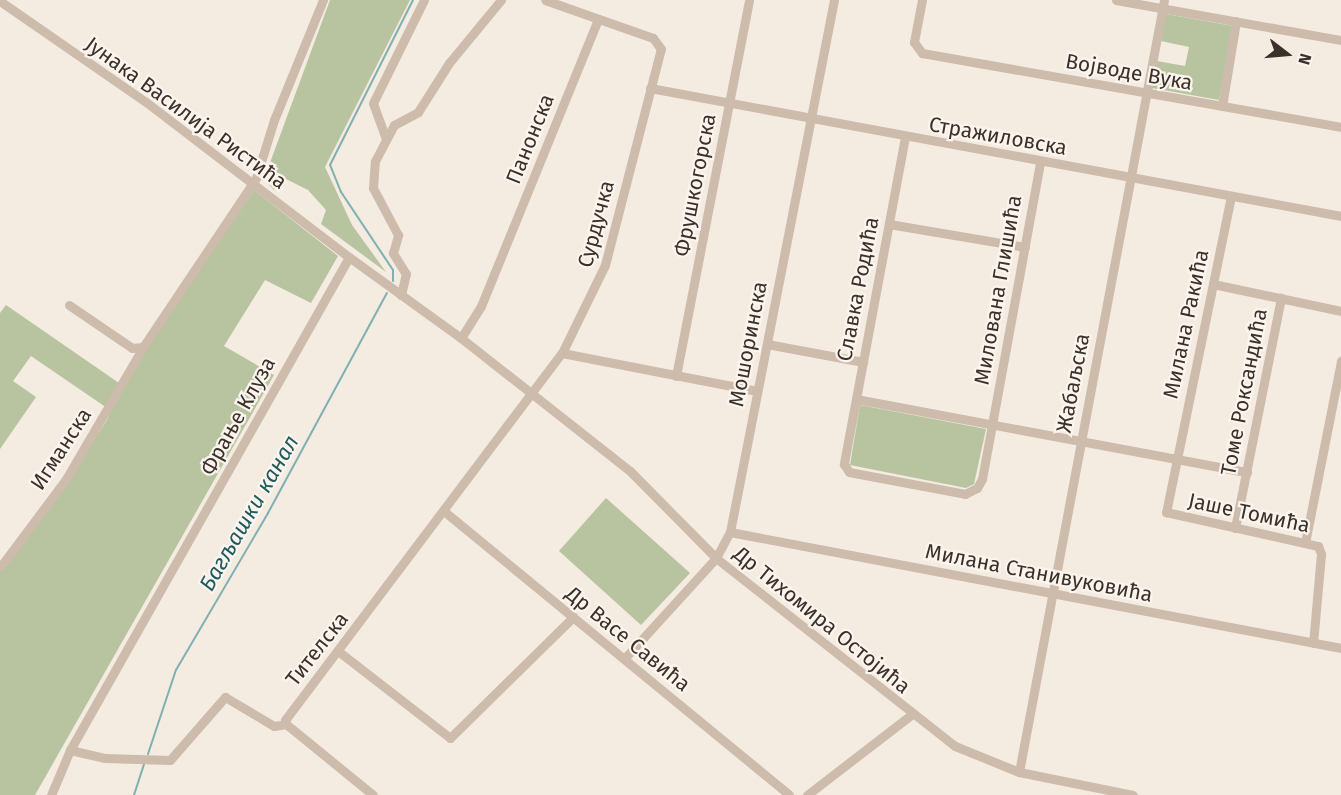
<!DOCTYPE html>
<html>
<head>
<meta charset="utf-8">
<style>
  body { margin:0 }
  #map { position:relative; width:1341px; height:795px; overflow:hidden; background:#f4ebe1; font-family:"Fira Sans",sans-serif }
  div>[style] { position:absolute }
  [style*='--x'] { left:calc(var(--x)*1px); top:calc(var(--y)*1px); width:calc(var(--w)*1px); rotate:calc(var(--a)*1deg) }
  .green>* { inset:0; background:#b8c4a0 }
  .stream>* { height:2px; margin:-1px; padding:0 1px; transform-origin:1px; border-radius:1px; background:#7fb0b2 }
  .minor>* { height:9px; margin:-4.5px; padding:0 4.5px; transform-origin:4.5px; border-radius:4.5px; background:#cdbbac }
  span { translate:-50% -50%; white-space:nowrap; text-align:center; line-height:1.15; -webkit-text-stroke:4.5px #fbf5ee; paint-order:stroke }
  .street-label { font-size:21px; color:#3b302b }
  .water-label { font-size:22px; color:#1f5a5e; font-style:italic }
  .north { position:absolute; left:1257px; top:24px; width:60px; height:60px; -webkit-text-stroke:4px #fbf5ee; paint-order:stroke; rotate:106deg; font-size:16px; font-weight:700; line-height:24px; text-align:center; color:#3b302b }
  .north::after { content:''; display:block; margin:auto; width:21px; height:27px; background:#3b302b; clip-path:polygon(50% 0,100% 100%,50% 72%,0 100%) }
</style>
</head>
<body>
<div id="map">
  <div class="green">
    <i style="clip-path:polygon(330px 0,410px 0,325px 167px,352px 225px,386px 272px,321px 224px,326px 210px,308px 190px,282px 177px,274px 190px,264px 179px)"></i>
    <i style="clip-path:polygon(1166px 14px,1233px 26px,1219px 100px,1152px 88px,1157px 61px,1185px 66px,1189px 47px,1161px 41px)"></i>
    <i style="clip-path:polygon(254px 190px,338px 256px,311px 303px,265px 280px,224px 346px,274px 375px,35px 795px,0 795px,0 570px,72px 475px,107px 420px,122px 385px)"></i>
    <i style="clip-path:polygon(6px 305px,119px 383px,107px 408px,31px 356px,13px 381px,36px 397px,0 449px,0 313px)"></i>
    <i style="clip-path:polygon(860px 405px,986px 429px,974px 484px,966px 488px,850px 465px)"></i>
    <i style="clip-path:polygon(606px 498px,690px 573px,641px 625px,559px 551px)"></i>
  </div>
  <div class="stream">
    <i style="--x:393;--y:281;--w:11;--a:-90"></i>
    <i style="--x:393;--y:270;--w:94;--a:-123.7"></i>
    <i style="--x:341;--y:192;--w:29;--a:-112"></i>
    <i style="--x:330;--y:165;--w:185;--a:-63.3"></i>
    <i style="--x:148;--y:754;--w:89;--a:-71.6"></i>
    <i style="--x:176;--y:670;--w:182;--a:-59.6"></i>
    <i style="--x:268;--y:513;--w:250;--a:-61.6"></i>
    <i style="--x:134;--y:795;--w:32;--a:-72"></i>
  </div>
  <div class="minor">
    <i style="--x:922;--y:0;--w:43;--a:100.8"></i>
    <i style="--x:914;--y:42;--w:14;--a:54"></i>
    <i style="--x:922;--y:53;--w:425;--a:10"></i>
    <i style="--x:1116;--y:0;--w:229;--a:10.1"></i>
    <i style="--x:0;--y:1;--w:178;--a:34.7"></i>
    <i style="--x:146;--y:102;--w:255;--a:37.4"></i>
    <i style="--x:650;--y:88;--w:703;--a:10.49"></i>
    <i style="--x:1222;--y:106;--w:86;--a:-80.6"></i>
    <i style="--x:905;--y:137;--w:333;--a:100.6"></i>
    <i style="--x:844;--y:464;--w:9;--a:58"></i>
    <i style="--x:849;--y:472;--w:118;--a:10.7"></i>
    <i style="--x:965;--y:494;--w:13;--a:-27"></i>
    <i style="--x:977;--y:488;--w:10;--a:-61"></i>
    <i style="--x:982;--y:479;--w:322;--a:-79.6"></i>
    <i style="--x:386;--y:139;--w:38;--a:-110"></i>
    <i style="--x:373;--y:103;--w:115;--a:-63.7"></i>
    <i style="--x:1231;--y:196;--w:323;--a:101.6"></i>
    <i style="--x:1166;--y:512;--w:156;--a:12.6"></i>
    <i style="--x:1318;--y:546;--w:9;--a:69"></i>
    <i style="--x:1321;--y:554;--w:89;--a:95.1"></i>
    <i style="--x:889;--y:224;--w:138;--a:9.6"></i>
    <i style="--x:1213;--y:284;--w:131;--a:11.9"></i>
    <i style="--x:401;--y:295;--w:22;--a:-77"></i>
    <i style="--x:406;--y:274;--w:25;--a:-122"></i>
    <i style="--x:393;--y:253;--w:19;--a:-74"></i>
    <i style="--x:398;--y:235;--w:53;--a:-118"></i>
    <i style="--x:373;--y:188;--w:27;--a:-86"></i>
    <i style="--x:375;--y:161;--w:41;--a:-62.2"></i>
    <i style="--x:394;--y:125;--w:27;--a:-28"></i>
    <i style="--x:418;--y:112;--w:58;--a:-57.7"></i>
    <i style="--x:449;--y:63;--w:82;--a:-50.5"></i>
    <i style="--x:69;--y:305;--w:76;--a:34.3"></i>
    <i style="--x:132;--y:348;--w:11;--a:-5"></i>
    <i style="--x:143;--y:347;--w:203;--a:-56.2"></i>
    <i style="--x:256;--y:178;--w:61;--a:-72.8"></i>
    <i style="--x:274;--y:120;--w:130;--a:-67.8"></i>
    <i style="--x:461;--y:338;--w:38;--a:-58"></i>
    <i style="--x:481;--y:306;--w:310;--a:-67.8"></i>
    <i style="--x:767;--y:344;--w:98;--a:10.6"></i>
    <i style="--x:562;--y:353;--w:199;--a:11"></i>
    <i style="--x:676;--y:376;--w:383;--a:-79"></i>
    <i style="--x:856;--y:399;--w:398;--a:10.6"></i>
    <i style="--x:445;--y:512;--w:445;--a:39.4"></i>
    <i style="--x:1235;--y:528;--w:235;--a:-78.7"></i>
    <i style="--x:730;--y:532;--w:622;--a:10.75"></i>
    <i style="--x:1305;--y:543;--w:186;--a:-78.8"></i>
    <i style="--x:1;--y:566;--w:109;--a:-53.2"></i>
    <i style="--x:66;--y:479;--w:153;--a:-59.7"></i>
    <i style="--x:338;--y:651;--w:142;--a:37.8"></i>
    <i style="--x:450;--y:738;--w:173;--a:-44.5"></i>
    <i style="--x:624;--y:659;--w:137;--a:-47.7"></i>
    <i style="--x:716;--y:558;--w:30;--a:-62"></i>
    <i style="--x:730;--y:532;--w:542;--a:-78.94"></i>
    <i style="--x:286;--y:724;--w:112;--a:39.2"></i>
    <i style="--x:70;--y:750;--w:36;--a:13"></i>
    <i style="--x:105;--y:758;--w:65;--a:1.8"></i>
    <i style="--x:170;--y:760;--w:84;--a:-48.9"></i>
    <i style="--x:225;--y:697;--w:57;--a:30.6"></i>
    <i style="--x:274;--y:726;--w:12;--a:-9"></i>
    <i style="--x:286;--y:724;--w:4;--a:-104"></i>
    <i style="--x:285;--y:720;--w:460;--a:-53"></i>
    <i style="--x:562;--y:353;--w:98;--a:-64"></i>
    <i style="--x:605;--y:265;--w:223;--a:-75.5"></i>
    <i style="--x:661;--y:49;--w:14;--a:-126"></i>
    <i style="--x:653;--y:38;--w:114;--a:-160.6"></i>
    <i style="--x:1019;--y:772;--w:785;--a:-79.36"></i>
    <i style="--x:51;--y:795;--w:49;--a:-67.1"></i>
    <i style="--x:70;--y:750;--w:566;--a:-60.49"></i>
    <i style="--x:349;--y:257;--w:138;--a:35.9"></i>
    <i style="--x:461;--y:338;--w:215;--a:38.2"></i>
    <i style="--x:630;--y:471;--w:122;--a:45.3"></i>
    <i style="--x:716;--y:558;--w:304;--a:38.2"></i>
    <i style="--x:955;--y:746;--w:69;--a:22.1"></i>
    <i style="--x:1019;--y:772;--w:116;--a:11.4"></i>
    <i style="--x:807;--y:795;--w:133;--a:-37.6"></i>
  </div>
  <div class="street-label">
    <span style="left:1129px;top:72px;rotate:10deg">Војводе Вука</span>
    <span style="left:186px;top:113px;rotate:36deg">Јунака Василија Ристића</span>
    <span style="left:998px;top:136px;rotate:10deg">Стражиловска</span>
    <span style="left:530px;top:139px;rotate:-68deg">Панонска</span>
    <span style="left:695px;top:185px;rotate:-79deg">Фрушкогорска</span>
    <span style="left:596px;top:224px;rotate:-75deg">Сурдучка</span>
    <span style="left:858px;top:289px;rotate:-79deg">Славка Родића</span>
    <span style="left:998px;top:290px;rotate:-80deg">Милована Глишића</span>
    <span style="left:1186px;top:324px;rotate:-78deg">Милана Ракића</span>
    <span style="left:748px;top:344px;rotate:-79deg">Мошоринска</span>
    <span style="left:1073px;top:383px;rotate:-79deg">Жабаљска</span>
    <span style="left:1244px;top:392px;rotate:-79deg">Томе Роксандића</span>
    <span style="left:238px;top:416px;rotate:-61deg">Фрање Клуза</span>
    <span style="left:61px;top:449px;rotate:-57deg">Игманска</span>
    <span style="left:1249px;top:513px;rotate:12deg">Јаше Томића</span>
    <span style="left:1039px;top:573px;rotate:11deg">Милана Станивуковића</span>
    <span style="left:822px;top:620px;rotate:39deg">Др Тихомира Остојића</span>
    <span style="left:628px;top:639px;rotate:39deg">Др Васе Савића</span>
    <span style="left:317px;top:649px;rotate:-52deg">Тителска</span>
  </div>
  <div class="water-label">
    <span style="left:249px;top:513px;rotate:-60deg">Багљашки канал</span>
  </div>
  <div class="north">N</div>
</div>
</body>
</html>
